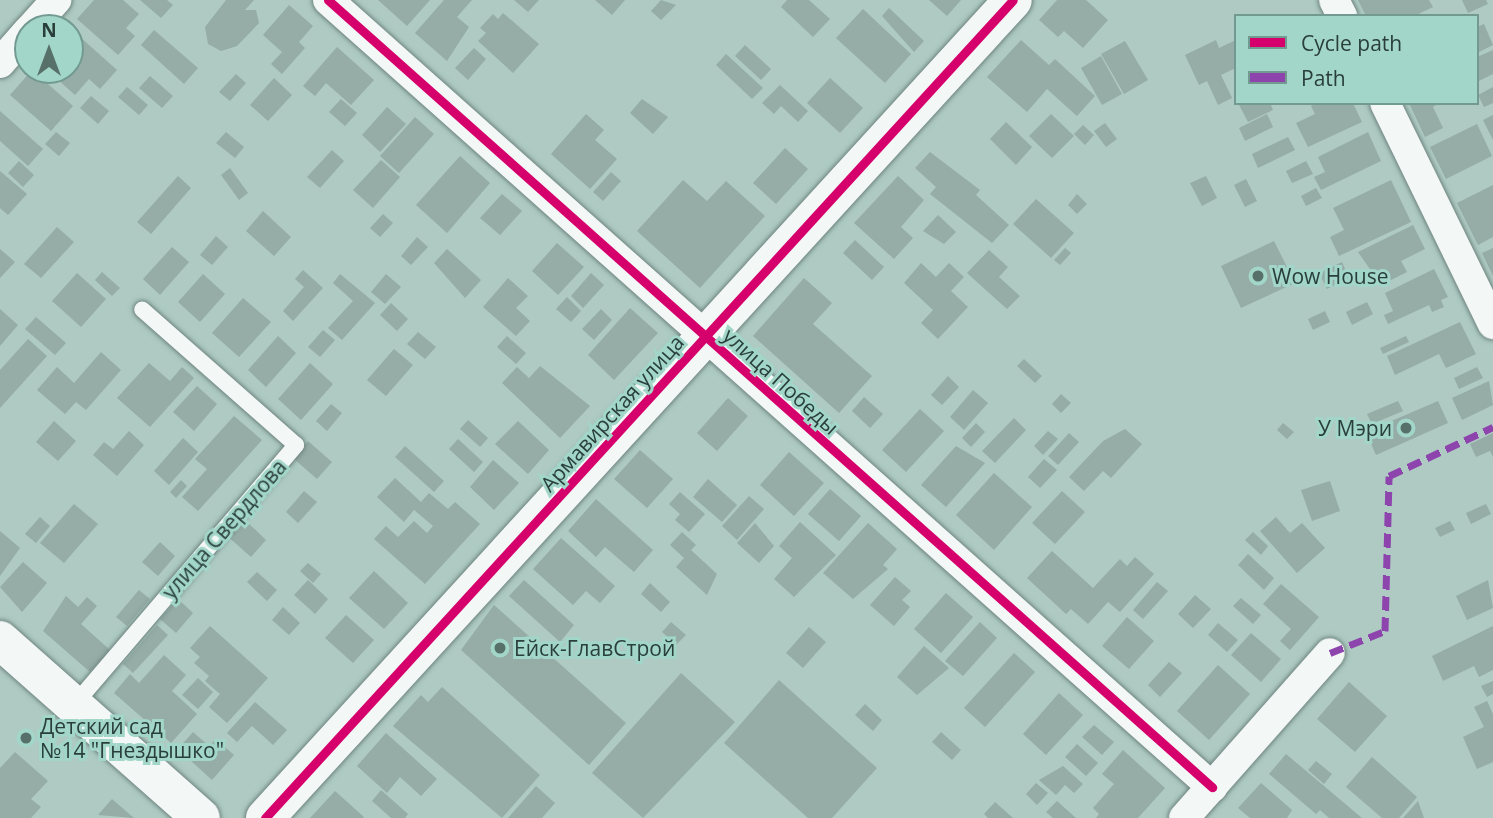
<!DOCTYPE html>
<html>
<head>
<meta charset="utf-8">
<style>
  body { margin:0 }
  #map { position:relative; width:1493px; height:818px; overflow:hidden; background:#aecac3; font-family:"Open Sans",sans-serif }
  div>[style] { position:absolute }
  [style*='--x'] { left:calc(var(--x)*1px); top:calc(var(--y)*1px); width:calc(var(--w)*1px); rotate:calc(var(--a)*1deg) }
  .building>* { inset:0; background:#96aca7 }
  .roads { filter:drop-shadow(0 0 2px #6e847f) drop-shadow(0 0 2px #6e847f) }
  .service>* { height:16px; margin:-8px; padding:0 8px; transform-origin:8px; border-radius:8px; background:#f3f7f6 }
  .minor>* { height:30px; margin:-15px; padding:0 15px; transform-origin:15px; border-radius:15px; background:#f3f7f6 }
  .tertiary>* { height:38px; margin:-19px; padding:0 19px; transform-origin:19px; border-radius:19px; background:#f3f7f6 }
  .quiet>* { height:7px; margin-top:-3.5px; transform-origin:0; background:repeating-linear-gradient(90deg,#8e44ad 0 14px,transparent 0 21px) }
  .cycleway>* { height:9px; margin:-4.5px; padding:0 4.5px; transform-origin:4.5px; border-radius:4.5px; background:#d6006c }
  .dots>* { width:19px; height:19px; translate:-50% -50%; box-sizing:border-box; border:4px solid #a2d6c9; border-radius:50% }
  span { translate:-50% -50%; white-space:nowrap; text-align:center; line-height:1.15; -webkit-text-stroke:6px #a2d6c9; paint-order:stroke }
  .poi-label { font-size:21px; color:#2a3f3a }
  .left { translate:0 -50%; text-align:left }
  .right { translate:-100% -50%; text-align:right }
  .street-label { font-size:21px; color:#2a3f3a }
  .legend { position:absolute; left:1234px; top:14px; width:245px; height:91px; box-sizing:border-box; background:#a2d6c9; border:2px solid #729a90; margin:0; padding:9px 12px; list-style:none; font-size:21px; color:#2a3f3a }
  .legend li { display:flex; align-items:center; gap:14px; height:35px }
  .legend b { width:35px; border:2px solid #729a90 }
  .north { position:absolute; left:14px; top:14px; width:70px; height:70px; box-sizing:border-box; background:#a2d6c9; border:2px solid #729a90; border-radius:50%; rotate:0deg; font-size:19px; font-weight:700; line-height:28px; text-align:center; color:#2a3f3a }
  .north::after { content:''; display:block; margin:auto; width:24px; height:32px; background:#58706a; clip-path:polygon(50% 0,100% 100%,50% 72%,0 100%) }
</style>
</head>
<body>
<div id="map">
  <div class="building">
    <i style="clip-path:polygon(94px 0,123px 0,139px 14px,126px 28px,135px 36px,118px 55px,77px 19px)"></i>
    <i style="clip-path:polygon(140px 0,167px 0,173px 5px,161px 18px)"></i>
    <i style="clip-path:polygon(226px 0,254px 0,245px 10px,256px 10px,259px 23px,237px 46px,221px 51px,208px 44px,205px 27px)"></i>
    <i style="clip-path:polygon(378px 0,430px 0,407px 26px)"></i>
    <i style="clip-path:polygon(444px 0,472px 0,457px 17px,469px 27px,447px 61px,415px 33px)"></i>
    <i style="clip-path:polygon(514px 0,539px 0,528px 12px)"></i>
    <i style="clip-path:polygon(595px 0,625px 0,612px 15px)"></i>
    <i style="clip-path:polygon(661px 0,676px 5px,661px 20px,651px 11px)"></i>
    <i style="clip-path:polygon(787px 0,809px 0,830px 19px,813px 37px,781px 7px)"></i>
    <i style="clip-path:polygon(929px 0,961px 0,947px 16px)"></i>
    <i style="clip-path:polygon(1057px 0,1086px 0,1108px 20px,1083px 48px,1064px 31px,1058px 37px,1039px 20px)"></i>
    <i style="clip-path:polygon(1358px 0,1429px 0,1433px 7px,1414px 16px,1366px 16px)"></i>
    <i style="clip-path:polygon(1462px 0,1486px 0,1488px 4px,1468px 13px)"></i>
    <i style="clip-path:polygon(289px 5px,313px 26px,299px 42px,305px 48px,282px 74px,271px 64px,282px 52px,263px 35px)"></i>
    <i style="clip-path:polygon(889px 8px,924px 41px,914px 52px,882px 16px)"></i>
    <i style="clip-path:polygon(863px 9px,911px 54px,885px 83px,836px 38px)"></i>
    <i style="clip-path:polygon(503px 13px,539px 44px,513px 73px,478px 41px,486px 33px,480px 28px,493px 14px,498px 19px)"></i>
    <i style="clip-path:polygon(1484px 24px,1493px 45px,1477px 53px,1477px 27px)"></i>
    <i style="clip-path:polygon(70px 28px,117px 70px,100px 89px,89px 79px,75px 95px,47px 70px,70px 70px)"></i>
    <i style="clip-path:polygon(154px 30px,198px 68px,184px 84px,141px 45px)"></i>
    <i style="clip-path:polygon(1021px 40px,1049px 65px,1055px 59px,1095px 96px,1077px 116px,1047px 89px,1027px 112px,987px 77px)"></i>
    <i style="clip-path:polygon(1216px 40px,1219px 48px,1236px 40px,1236px 68px,1221px 75px,1232px 98px,1218px 105px,1207px 81px,1199px 85px,1185px 55px)"></i>
    <i style="clip-path:polygon(1125px 41px,1148px 80px,1124px 94px,1101px 54px)"></i>
    <i style="clip-path:polygon(745px 45px,771px 69px,761px 80px,735px 56px)"></i>
    <i style="clip-path:polygon(337px 47px,374px 80px,351px 105px,326px 83px,315px 96px,303px 86px)"></i>
    <i style="clip-path:polygon(474px 48px,486px 59px,468px 80px,455px 68px)"></i>
    <i style="clip-path:polygon(1493px 50px,1493px 74px,1477px 82px,1477px 57px)"></i>
    <i style="clip-path:polygon(726px 54px,763px 88px,752px 99px,716px 65px)"></i>
    <i style="clip-path:polygon(1101px 56px,1122px 94px,1102px 105px,1081px 68px)"></i>
    <i style="clip-path:polygon(32px 70px,73px 106px,51px 131px,10px 95px)"></i>
    <i style="clip-path:polygon(236px 74px,246px 83px,230px 101px,219px 92px)"></i>
    <i style="clip-path:polygon(150px 76px,173px 96px,162px 108px,139px 88px)"></i>
    <i style="clip-path:polygon(274px 78px,292px 95px,268px 121px,250px 105px)"></i>
    <i style="clip-path:polygon(830px 78px,863px 108px,840px 133px,807px 103px)"></i>
    <i style="clip-path:polygon(780px 85px,808px 111px,798px 122px,781px 106px,774px 114px,762px 103px)"></i>
    <i style="clip-path:polygon(127px 87px,148px 105px,139px 115px,118px 97px)"></i>
    <i style="clip-path:polygon(1493px 87px,1493px 103px,1484px 107px,1478px 95px)"></i>
    <i style="clip-path:polygon(91px 96px,109px 111px,98px 124px,80px 108px)"></i>
    <i style="clip-path:polygon(341px 99px,357px 113px,345px 126px,329px 112px)"></i>
    <i style="clip-path:polygon(642px 99px,668px 117px,653px 134px,630px 113px)"></i>
    <i style="clip-path:polygon(1238px 103px,1270px 103px,1273px 110px,1248px 122px)"></i>
    <i style="clip-path:polygon(1316px 103px,1353px 103px,1362px 122px,1308px 147px,1296px 123px,1315px 114px,1311px 106px)"></i>
    <i style="clip-path:polygon(1409px 103px,1439px 103px,1433px 107px,1443px 128px,1425px 137px)"></i>
    <i style="clip-path:polygon(387px 107px,406px 124px,380px 152px,362px 135px)"></i>
    <i style="clip-path:polygon(0 111px,43px 149px,28px 166px,0 141px)"></i>
    <i style="clip-path:polygon(586px 114px,604px 130px,595px 140px,617px 159px,590px 189px,551px 154px)"></i>
    <i style="clip-path:polygon(1051px 114px,1074px 136px,1052px 158px,1029px 136px)"></i>
    <i style="clip-path:polygon(1267px 114px,1273px 127px,1245px 141px,1239px 128px)"></i>
    <i style="clip-path:polygon(1493px 115px,1493px 140px,1483px 120px)"></i>
    <i style="clip-path:polygon(415px 117px,434px 134px,399px 173px,380px 156px)"></i>
    <i style="clip-path:polygon(1006px 122px,1032px 147px,1016px 165px,990px 139px)"></i>
    <i style="clip-path:polygon(1105px 123px,1117px 139px,1106px 147px,1094px 131px)"></i>
    <i style="clip-path:polygon(1477px 124px,1492px 156px,1446px 179px,1430px 147px)"></i>
    <i style="clip-path:polygon(1083px 125px,1094px 135px,1085px 145px,1074px 134px)"></i>
    <i style="clip-path:polygon(56px 132px,70px 143px,59px 156px,45px 144px)"></i>
    <i style="clip-path:polygon(226px 132px,244px 147px,235px 158px,216px 143px)"></i>
    <i style="clip-path:polygon(1368px 132px,1381px 161px,1321px 190px,1314px 177px,1325px 172px,1318px 157px)"></i>
    <i style="clip-path:polygon(1288px 137px,1295px 150px,1258px 168px,1252px 154px)"></i>
    <i style="clip-path:polygon(785px 148px,808px 169px,776px 204px,753px 183px)"></i>
    <i style="clip-path:polygon(332px 150px,344px 161px,320px 188px,307px 177px)"></i>
    <i style="clip-path:polygon(930px 152px,980px 190px,976px 195px,1009px 225px,992px 243px,930px 194px,936px 187px,915px 168px)"></i>
    <i style="clip-path:polygon(460px 156px,490px 183px,447px 233px,416px 205px)"></i>
    <i style="clip-path:polygon(381px 160px,400px 177px,373px 208px,353px 190px)"></i>
    <i style="clip-path:polygon(19px 161px,34px 175px,23px 187px,8px 173px)"></i>
    <i style="clip-path:polygon(1306px 161px,1313px 174px,1292px 183px,1286px 171px)"></i>
    <i style="clip-path:polygon(230px 168px,248px 193px,239px 200px,221px 175px)"></i>
    <i style="clip-path:polygon(0 171px,27px 194px,8px 215px,0 208px)"></i>
    <i style="clip-path:polygon(611px 172px,621px 181px,603px 201px,593px 192px)"></i>
    <i style="clip-path:polygon(178px 176px,191px 188px,151px 234px,137px 222px)"></i>
    <i style="clip-path:polygon(898px 176px,924px 200px,901px 227px,913px 238px,894px 259px,854px 223px)"></i>
    <i style="clip-path:polygon(1206px 176px,1217px 198px,1202px 206px,1190px 183px)"></i>
    <i style="clip-path:polygon(1246px 179px,1257px 201px,1245px 207px,1234px 185px)"></i>
    <i style="clip-path:polygon(683px 180px,707px 201px,726px 181px,765px 216px,700px 288px,637px 231px)"></i>
    <i style="clip-path:polygon(1391px 180px,1411px 222px,1339px 256px,1330px 237px,1344px 230px,1333px 208px)"></i>
    <i style="clip-path:polygon(1493px 185px,1493px 237px,1478px 245px,1457px 203px)"></i>
    <i style="clip-path:polygon(1316px 188px,1322px 198px,1306px 206px,1301px 196px)"></i>
    <i style="clip-path:polygon(502px 194px,522px 211px,500px 235px,480px 218px)"></i>
    <i style="clip-path:polygon(1077px 194px,1087px 204px,1077px 214px,1068px 205px)"></i>
    <i style="clip-path:polygon(1036px 199px,1074px 233px,1051px 258px,1013px 224px)"></i>
    <i style="clip-path:polygon(263px 211px,291px 237px,274px 256px,246px 231px)"></i>
    <i style="clip-path:polygon(383px 214px,393px 223px,380px 237px,370px 228px)"></i>
    <i style="clip-path:polygon(938px 215px,956px 232px,944px 244px,923px 231px)"></i>
    <i style="clip-path:polygon(1413px 225px,1425px 249px,1401px 261px,1407px 272px,1381px 285px,1358px 252px)"></i>
    <i style="clip-path:polygon(57px 227px,74px 242px,41px 278px,24px 264px)"></i>
    <i style="clip-path:polygon(216px 236px,228px 247px,212px 265px,200px 255px)"></i>
    <i style="clip-path:polygon(417px 237px,428px 247px,411px 265px,401px 256px)"></i>
    <i style="clip-path:polygon(855px 240px,884px 267px,872px 280px,843px 253px)"></i>
    <i style="clip-path:polygon(1274px 241px,1295px 283px,1241px 308px,1221px 266px)"></i>
    <i style="clip-path:polygon(557px 243px,584px 267px,558px 295px,532px 271px)"></i>
    <i style="clip-path:polygon(172px 247px,189px 262px,160px 295px,143px 279px)"></i>
    <i style="clip-path:polygon(1065px 248px,1071px 253px,1060px 265px,1054px 260px)"></i>
    <i style="clip-path:polygon(1493px 248px,1493px 276px,1482px 253px)"></i>
    <i style="clip-path:polygon(0 249px,15px 262px,0 278px)"></i>
    <i style="clip-path:polygon(447px 249px,481px 280px,465px 298px,434px 263px)"></i>
    <i style="clip-path:polygon(989px 250px,1008px 267px,999px 277px,1020px 296px,1007px 309px,967px 273px)"></i>
    <i style="clip-path:polygon(1342px 262px,1349px 278px,1327px 289px,1319px 273px)"></i>
    <i style="clip-path:polygon(921px 263px,936px 277px,949px 263px,964px 277px,951px 291px,968px 307px,938px 339px,921px 323px,933px 310px,904px 283px)"></i>
    <i style="clip-path:polygon(1434px 269px,1448px 297px,1441px 300px,1444px 307px,1432px 312px,1429px 305px,1388px 324px,1384px 315px,1393px 311px,1385px 293px)"></i>
    <i style="clip-path:polygon(303px 270px,323px 288px,293px 321px,283px 311px,304px 287px,295px 279px)"></i>
    <i style="clip-path:polygon(102px 272px,120px 288px,112px 296px,95px 280px)"></i>
    <i style="clip-path:polygon(77px 273px,106px 299px,81px 327px,52px 301px)"></i>
    <i style="clip-path:polygon(591px 273px,604px 285px,583px 308px,571px 296px)"></i>
    <i style="clip-path:polygon(203px 274px,225px 294px,200px 322px,178px 302px)"></i>
    <i style="clip-path:polygon(340px 274px,375px 303px,342px 340px,328px 328px,353px 301px,333px 283px)"></i>
    <i style="clip-path:polygon(386px 274px,401px 287px,385px 304px,371px 292px)"></i>
    <i style="clip-path:polygon(508px 278px,528px 296px,516px 308px,530px 321px,516px 336px,483px 307px)"></i>
    <i style="clip-path:polygon(804px 278px,832px 303px,813px 324px,872px 376px,839px 413px,753px 336px)"></i>
    <i style="clip-path:polygon(567px 297px,581px 311px,571px 322px,556px 309px)"></i>
    <i style="clip-path:polygon(243px 298px,271px 322px,239px 357px,212px 333px)"></i>
    <i style="clip-path:polygon(1367px 302px,1373px 314px,1352px 325px,1346px 312px)"></i>
    <i style="clip-path:polygon(391px 303px,408px 319px,397px 331px,380px 315px)"></i>
    <i style="clip-path:polygon(630px 308px,658px 333px,614px 380px,588px 355px)"></i>
    <i style="clip-path:polygon(0 309px,18px 325px,0 346px)"></i>
    <i style="clip-path:polygon(601px 309px,612px 320px,594px 340px,582px 329px)"></i>
    <i style="clip-path:polygon(1325px 311px,1330px 322px,1313px 330px,1308px 319px)"></i>
    <i style="clip-path:polygon(36px 317px,66px 343px,55px 355px,25px 329px)"></i>
    <i style="clip-path:polygon(1460px 322px,1476px 354px,1446px 368px,1439px 354px,1395px 375px,1387px 356px)"></i>
    <i style="clip-path:polygon(323px 330px,335px 340px,320px 357px,308px 347px)"></i>
    <i style="clip-path:polygon(418px 332px,436px 347px,425px 359px,407px 344px)"></i>
    <i style="clip-path:polygon(278px 336px,296px 353px,266px 387px,248px 370px)"></i>
    <i style="clip-path:polygon(507px 336px,526px 353px,516px 364px,497px 347px)"></i>
    <i style="clip-path:polygon(1406px 336px,1409px 342px,1383px 354px,1380px 348px)"></i>
    <i style="clip-path:polygon(28px 339px,47px 356px,0 408px,0 370px)"></i>
    <i style="clip-path:polygon(394px 349px,413px 365px,386px 396px,367px 380px)"></i>
    <i style="clip-path:polygon(101px 352px,121px 370px,86px 410px,76px 402px,65px 414px,37px 390px,57px 367px,74px 383px)"></i>
    <i style="clip-path:polygon(1024px 359px,1042px 376px,1035px 383px,1017px 366px)"></i>
    <i style="clip-path:polygon(149px 363px,170px 381px,182px 367px,194px 378px,150px 427px,117px 398px)"></i>
    <i style="clip-path:polygon(310px 363px,333px 384px,301px 420px,278px 399px)"></i>
    <i style="clip-path:polygon(540px 366px,590px 406px,560px 438px,502px 383px,517px 367px,529px 378px)"></i>
    <i style="clip-path:polygon(1477px 367px,1483px 378px,1459px 389px,1454px 378px)"></i>
    <i style="clip-path:polygon(948px 376px,959px 387px,942px 405px,931px 395px)"></i>
    <i style="clip-path:polygon(1489px 381px,1493px 405px,1462px 420px,1452px 398px)"></i>
    <i style="clip-path:polygon(197px 386px,217px 404px,194px 431px,173px 412px)"></i>
    <i style="clip-path:polygon(973px 390px,988px 403px,964px 430px,950px 417px)"></i>
    <i style="clip-path:polygon(1061px 394px,1071px 403px,1061px 413px,1052px 404px)"></i>
    <i style="clip-path:polygon(864px 397px,883px 414px,870px 428px,852px 411px)"></i>
    <i style="clip-path:polygon(728px 398px,748px 416px,717px 451px,697px 433px)"></i>
    <i style="clip-path:polygon(1398px 401px,1403px 411px,1372px 424px,1367px 414px)"></i>
    <i style="clip-path:polygon(1438px 401px,1448px 423px,1376px 455px,1366px 432px)"></i>
    <i style="clip-path:polygon(331px 404px,342px 413px,327px 431px,316px 421px)"></i>
    <i style="clip-path:polygon(920px 409px,944px 431px,906px 472px,882px 450px)"></i>
    <i style="clip-path:polygon(234px 416px,262px 440px,198px 511px,182px 497px,207px 469px,195px 459px)"></i>
    <i style="clip-path:polygon(1014px 418px,1026px 430px,995px 463px,982px 451px)"></i>
    <i style="clip-path:polygon(468px 420px,488px 438px,480px 447px,460px 429px)"></i>
    <i style="clip-path:polygon(54px 421px,76px 441px,58px 461px,36px 442px)"></i>
    <i style="clip-path:polygon(518px 421px,549px 450px,528px 474px,495px 444px)"></i>
    <i style="clip-path:polygon(976px 423px,985px 432px,971px 447px,962px 438px)"></i>
    <i style="clip-path:polygon(1283px 423px,1294px 432px,1287px 439px,1277px 430px)"></i>
    <i style="clip-path:polygon(1125px 429px,1142px 444px,1111px 478px,1103px 471px,1084px 491px,1069px 477px,1103px 441px)"></i>
    <i style="clip-path:polygon(129px 431px,144px 445px,117px 476px,93px 455px,104px 442px,113px 449px)"></i>
    <i style="clip-path:polygon(1048px 431px,1058px 439px,1043px 455px,1034px 446px)"></i>
    <i style="clip-path:polygon(1069px 433px,1079px 442px,1058px 465px,1048px 456px)"></i>
    <i style="clip-path:polygon(1493px 433px,1493px 457px,1490px 451px,1476px 457px,1470px 444px)"></i>
    <i style="clip-path:polygon(183px 438px,198px 452px,169px 485px,154px 471px)"></i>
    <i style="clip-path:polygon(458px 439px,483px 462px,474px 472px,449px 449px)"></i>
    <i style="clip-path:polygon(308px 441px,332px 462px,317px 479px,293px 458px)"></i>
    <i style="clip-path:polygon(405px 446px,444px 481px,434px 492px,395px 457px)"></i>
    <i style="clip-path:polygon(956px 446px,985px 463px,946px 507px,921px 485px)"></i>
    <i style="clip-path:polygon(640px 450px,673px 479px,647px 508px,614px 479px)"></i>
    <i style="clip-path:polygon(789px 452px,824px 483px,794px 516px,760px 485px)"></i>
    <i style="clip-path:polygon(1044px 459px,1057px 470px,1040px 488px,1028px 477px)"></i>
    <i style="clip-path:polygon(493px 460px,519px 483px,494px 510px,470px 487px)"></i>
    <i style="clip-path:polygon(994px 473px,1032px 507px,994px 550px,956px 515px)"></i>
    <i style="clip-path:polygon(395px 478px,421px 502px,429px 493px,448px 509px,455px 502px,480px 524px,425px 584px,374px 539px,386px 526px,398px 537px,414px 521px,427px 533px,433px 526px,414px 510px,404px 522px,377px 497px)"></i>
    <i style="clip-path:polygon(708px 479px,737px 505px,722px 522px,693px 497px)"></i>
    <i style="clip-path:polygon(181px 480px,187px 486px,176px 498px,170px 492px)"></i>
    <i style="clip-path:polygon(1330px 481px,1340px 511px,1312px 521px,1301px 490px)"></i>
    <i style="clip-path:polygon(830px 489px,861px 516px,839px 541px,808px 514px)"></i>
    <i style="clip-path:polygon(304px 491px,317px 502px,298px 523px,286px 512px)"></i>
    <i style="clip-path:polygon(1062px 491px,1085px 512px,1055px 544px,1032px 523px)"></i>
    <i style="clip-path:polygon(680px 492px,705px 514px,689px 532px,675px 520px,680px 514px,669px 504px)"></i>
    <i style="clip-path:polygon(749px 496px,764px 509px,737px 540px,722px 526px)"></i>
    <i style="clip-path:polygon(596px 499px,653px 550px,634px 572px,605px 547px,596px 557px,568px 531px)"></i>
    <i style="clip-path:polygon(74px 504px,98px 524px,64px 563px,40px 543px)"></i>
    <i style="clip-path:polygon(1486px 504px,1491px 514px,1471px 524px,1466px 513px)"></i>
    <i style="clip-path:polygon(241px 516px,266px 540px,251px 557px,225px 534px)"></i>
    <i style="clip-path:polygon(40px 517px,50px 526px,36px 543px,25px 534px)"></i>
    <i style="clip-path:polygon(1276px 517px,1290px 533px,1302px 523px,1325px 548px,1297px 573px,1260px 531px)"></i>
    <i style="clip-path:polygon(1450px 521px,1455px 530px,1440px 537px,1435px 528px)"></i>
    <i style="clip-path:polygon(800px 522px,836px 555px,794px 597px,774px 579px,792px 558px,779px 546px)"></i>
    <i style="clip-path:polygon(755px 523px,774px 546px,759px 563px,737px 543px)"></i>
    <i style="clip-path:polygon(868px 523px,897px 549px,883px 565px,888px 569px,853px 599px,823px 573px)"></i>
    <i style="clip-path:polygon(0 531px,20px 548px,0 576px)"></i>
    <i style="clip-path:polygon(682px 532px,696px 545px,691px 550px,717px 574px,707px 595px,676px 567px,684px 558px,670px 545px)"></i>
    <i style="clip-path:polygon(1253px 532px,1268px 546px,1261px 555px,1245px 540px)"></i>
    <i style="clip-path:polygon(561px 538px,615px 586px,600px 603px,586px 591px,573px 605px,533px 569px)"></i>
    <i style="clip-path:polygon(160px 542px,175px 556px,158px 576px,142px 562px)"></i>
    <i style="clip-path:polygon(1052px 551px,1093px 588px,1120px 559px,1127px 566px,1135px 557px,1154px 574px,1120px 612px,1108px 602px,1088px 624px,1071px 609px,1066px 614px,1027px 578px)"></i>
    <i style="clip-path:polygon(1248px 554px,1274px 578px,1264px 590px,1238px 565px)"></i>
    <i style="clip-path:polygon(23px 562px,47px 583px,22px 612px,0 587px)"></i>
    <i style="clip-path:polygon(308px 563px,321px 574px,313px 583px,300px 571px)"></i>
    <i style="clip-path:polygon(374px 571px,408px 603px,384px 629px,349px 598px)"></i>
    <i style="clip-path:polygon(257px 572px,277px 590px,267px 601px,247px 582px)"></i>
    <i style="clip-path:polygon(895px 577px,911px 591px,902px 600px,910px 607px,894px 626px,870px 605px)"></i>
    <i style="clip-path:polygon(308px 580px,328px 599px,315px 614px,294px 595px)"></i>
    <i style="clip-path:polygon(524px 580px,574px 625px,560px 642px,509px 596px)"></i>
    <i style="clip-path:polygon(1488px 580px,1493px 608px,1467px 620px,1456px 596px)"></i>
    <i style="clip-path:polygon(1157px 582px,1168px 591px,1143px 619px,1133px 610px)"></i>
    <i style="clip-path:polygon(650px 583px,670px 602px,661px 612px,641px 594px)"></i>
    <i style="clip-path:polygon(1281px 584px,1319px 617px,1290px 650px,1280px 641px,1291px 629px,1263px 604px)"></i>
    <i style="clip-path:polygon(139px 590px,150px 599px,127px 626px,116px 617px)"></i>
    <i style="clip-path:polygon(946px 593px,973px 617px,941px 653px,914px 629px)"></i>
    <i style="clip-path:polygon(1195px 595px,1211px 609px,1193px 628px,1178px 614px)"></i>
    <i style="clip-path:polygon(66px 596px,78px 607px,87px 597px,97px 606px,81px 624px,110px 650px,90px 672px,43px 631px)"></i>
    <i style="clip-path:polygon(1241px 598px,1261px 615px,1253px 624px,1233px 606px)"></i>
    <i style="clip-path:polygon(178px 599px,193px 613px,176px 633px,160px 619px)"></i>
    <i style="clip-path:polygon(494px 605px,626px 723px,589px 765px,461px 650px)"></i>
    <i style="clip-path:polygon(283px 607px,300px 623px,289px 635px,272px 620px)"></i>
    <i style="clip-path:polygon(346px 615px,374px 640px,353px 663px,325px 638px)"></i>
    <i style="clip-path:polygon(1127px 617px,1154px 641px,1129px 669px,1102px 646px)"></i>
    <i style="clip-path:polygon(671px 622px,686px 635px,676px 645px,662px 632px)"></i>
    <i style="clip-path:polygon(980px 622px,997px 638px,963px 676px,945px 661px)"></i>
    <i style="clip-path:polygon(1218px 623px,1238px 640px,1227px 652px,1208px 635px)"></i>
    <i style="clip-path:polygon(157px 625px,168px 635px,133px 673px,123px 664px)"></i>
    <i style="clip-path:polygon(210px 626px,268px 678px,227px 723px,209px 707px,220px 694px,205px 681px,209px 676px,194px 663px,200px 657px,190px 648px)"></i>
    <i style="clip-path:polygon(1493px 626px,1493px 670px,1479px 677px,1474px 666px,1443px 681px,1432px 656px)"></i>
    <i style="clip-path:polygon(809px 627px,826px 642px,803px 668px,786px 653px)"></i>
    <i style="clip-path:polygon(1251px 633px,1281px 659px,1261px 682px,1231px 655px)"></i>
    <i style="clip-path:polygon(924px 646px,949px 668px,917px 695px,897px 677px)"></i>
    <i style="clip-path:polygon(1014px 653px,1035px 672px,985px 727px,964px 708px)"></i>
    <i style="clip-path:polygon(164px 655px,186px 675px,172px 691px,197px 714px,171px 743px,114px 693px,130px 674px,139px 683px)"></i>
    <i style="clip-path:polygon(1169px 662px,1182px 673px,1160px 697px,1148px 685px)"></i>
    <i style="clip-path:polygon(1218px 665px,1250px 694px,1209px 740px,1177px 711px)"></i>
    <i style="clip-path:polygon(681px 673px,735px 722px,643px 818px,592px 773px)"></i>
    <i style="clip-path:polygon(198px 678px,213px 692px,198px 709px,182px 695px)"></i>
    <i style="clip-path:polygon(779px 680px,877px 768px,832px 818px,808px 818px,724px 743px)"></i>
    <i style="clip-path:polygon(1493px 681px,1493px 694px,1487px 697px,1481px 686px)"></i>
    <i style="clip-path:polygon(1349px 682px,1387px 716px,1355px 752px,1317px 719px)"></i>
    <i style="clip-path:polygon(442px 687px,540px 775px,502px 818px,393px 726px,421px 695px,428px 702px)"></i>
    <i style="clip-path:polygon(1059px 693px,1083px 715px,1046px 755px,1023px 734px)"></i>
    <i style="clip-path:polygon(1487px 701px,1493px 714px,1493px 762px,1477px 769px,1463px 737px,1484px 727px,1474px 707px)"></i>
    <i style="clip-path:polygon(255px 702px,287px 730px,273px 745px,252px 726px,237px 742px,227px 733px)"></i>
    <i style="clip-path:polygon(865px 704px,882px 720px,873px 731px,855px 715px)"></i>
    <i style="clip-path:polygon(1094px 725px,1114px 742px,1102px 755px,1082px 737px)"></i>
    <i style="clip-path:polygon(193px 732px,209px 746px,216px 739px,234px 755px,212px 780px,178px 749px)"></i>
    <i style="clip-path:polygon(941px 732px,961px 750px,952px 760px,932px 742px)"></i>
    <i style="clip-path:polygon(386px 733px,437px 779px,421px 796px,400px 777px,387px 793px,357px 766px)"></i>
    <i style="clip-path:polygon(1077px 744px,1098px 763px,1086px 776px,1065px 757px)"></i>
    <i style="clip-path:polygon(1123px 750px,1165px 788px,1138px 818px,1096px 818px,1099px 814px,1093px 808px,1114px 784px,1102px 774px)"></i>
    <i style="clip-path:polygon(15px 752px,48px 781px,31px 799px,41px 807px,31px 818px,0 818px,0 768px)"></i>
    <i style="clip-path:polygon(1286px 754px,1362px 818px,1329px 818px,1320px 810px,1316px 814px,1269px 774px)"></i>
    <i style="clip-path:polygon(1372px 757px,1417px 797px,1399px 818px,1382px 818px,1346px 787px)"></i>
    <i style="clip-path:polygon(1316px 761px,1332px 774px,1324px 784px,1308px 770px)"></i>
    <i style="clip-path:polygon(1063px 766px,1083px 784px,1074px 793px,1065px 785px,1056px 795px,1039px 780px)"></i>
    <i style="clip-path:polygon(1036px 783px,1048px 793px,1037px 805px,1026px 794px)"></i>
    <i style="clip-path:polygon(1261px 783px,1292px 810px,1287px 818px,1250px 818px,1238px 808px)"></i>
    <i style="clip-path:polygon(536px 786px,555px 803px,542px 818px,508px 818px)"></i>
    <i style="clip-path:polygon(381px 790px,408px 814px,405px 818px,391px 818px,372px 801px)"></i>
    <i style="clip-path:polygon(335px 791px,364px 817px,363px 818px,310px 818px)"></i>
    <i style="clip-path:polygon(112px 799px,134px 818px,98px 815px)"></i>
    <i style="clip-path:polygon(1057px 801px,1076px 818px,1053px 818px,1046px 812px)"></i>
    <i style="clip-path:polygon(1418px 801px,1424px 818px,1403px 818px)"></i>
    <i style="clip-path:polygon(995px 802px,1013px 818px,988px 818px,984px 814px)"></i>
  </div>
  <div class="roads">
    <div class="service">
      <i style="--x:74;--y:705;--w:342;--a:-49.5"></i>
      <i style="--x:296;--y:445;--w:205;--a:-138.6"></i>
    </div>
    <div class="minor">
      <i style="--x:328;--y:0;--w:1184;--a:41.68"></i>
      <i style="--x:1334;--y:0;--w:18;--a:63"></i>
      <i style="--x:31;--y:28;--w:38;--a:-48"></i>
      <i style="--x:0;--y:63;--w:43;--a:-48.8"></i>
      <i style="--x:1385;--y:103;--w:246;--a:64"></i>
      <i style="--x:1184;--y:818;--w:220;--a:-48.5"></i>
    </div>
    <div class="tertiary">
      <i style="--x:0;--y:640;--w:268;--a:41.5"></i>
      <i style="--x:265;--y:818;--w:1108;--a:-47.56"></i>
    </div>
  </div>
  <div class="quiet">
    <i style="--x:1330;--y:653;--w:59;--a:-21.8"></i>
    <i style="--x:1385;--y:631;--w:155;--a:-88.5"></i>
    <i style="--x:1389;--y:476;--w:115;--a:-25.2"></i>
  </div>
  <div class="cycleway">
    <i style="--x:328;--y:0;--w:1184;--a:41.68"></i>
    <i style="--x:265;--y:818;--w:1108;--a:-47.56"></i>
  </div>
  <div class="dots">
    <i style="left:1258px;top:276px;background:#58706a"></i>
    <i style="left:1406px;top:428px;background:#58706a"></i>
    <i style="left:500px;top:648px;background:#58706a"></i>
    <i style="left:26px;top:738px;background:#58706a"></i>
  </div>
  <div class="poi-label">
    <span class="left" style="left:1272px;top:276px">Wow House</span>
    <span class="right" style="left:1392px;top:428px">У Мэри</span>
    <span class="left" style="left:514px;top:648px">Ейск-ГлавСтрой</span>
    <span class="left" style="left:40px;top:738px">Детский сад<br>№14 "Гнездышко"</span>
  </div>
  <div class="street-label">
    <span style="left:781px;top:381px;rotate:42deg">улица Победы</span>
    <span style="left:612px;top:413px;rotate:-48deg">Армавирская улица</span>
    <span style="left:224px;top:529px;rotate:-49deg">улица Свердлова</span>
  </div>
  <ul class="legend">
  <li><b style="height:9px;background:#d6006c"></b>Cycle path</li>
  <li><b style="height:9px;background:#8e44ad"></b>Path</li>
  </ul>
  <div class="north">N</div>
</div>
</body>
</html>
